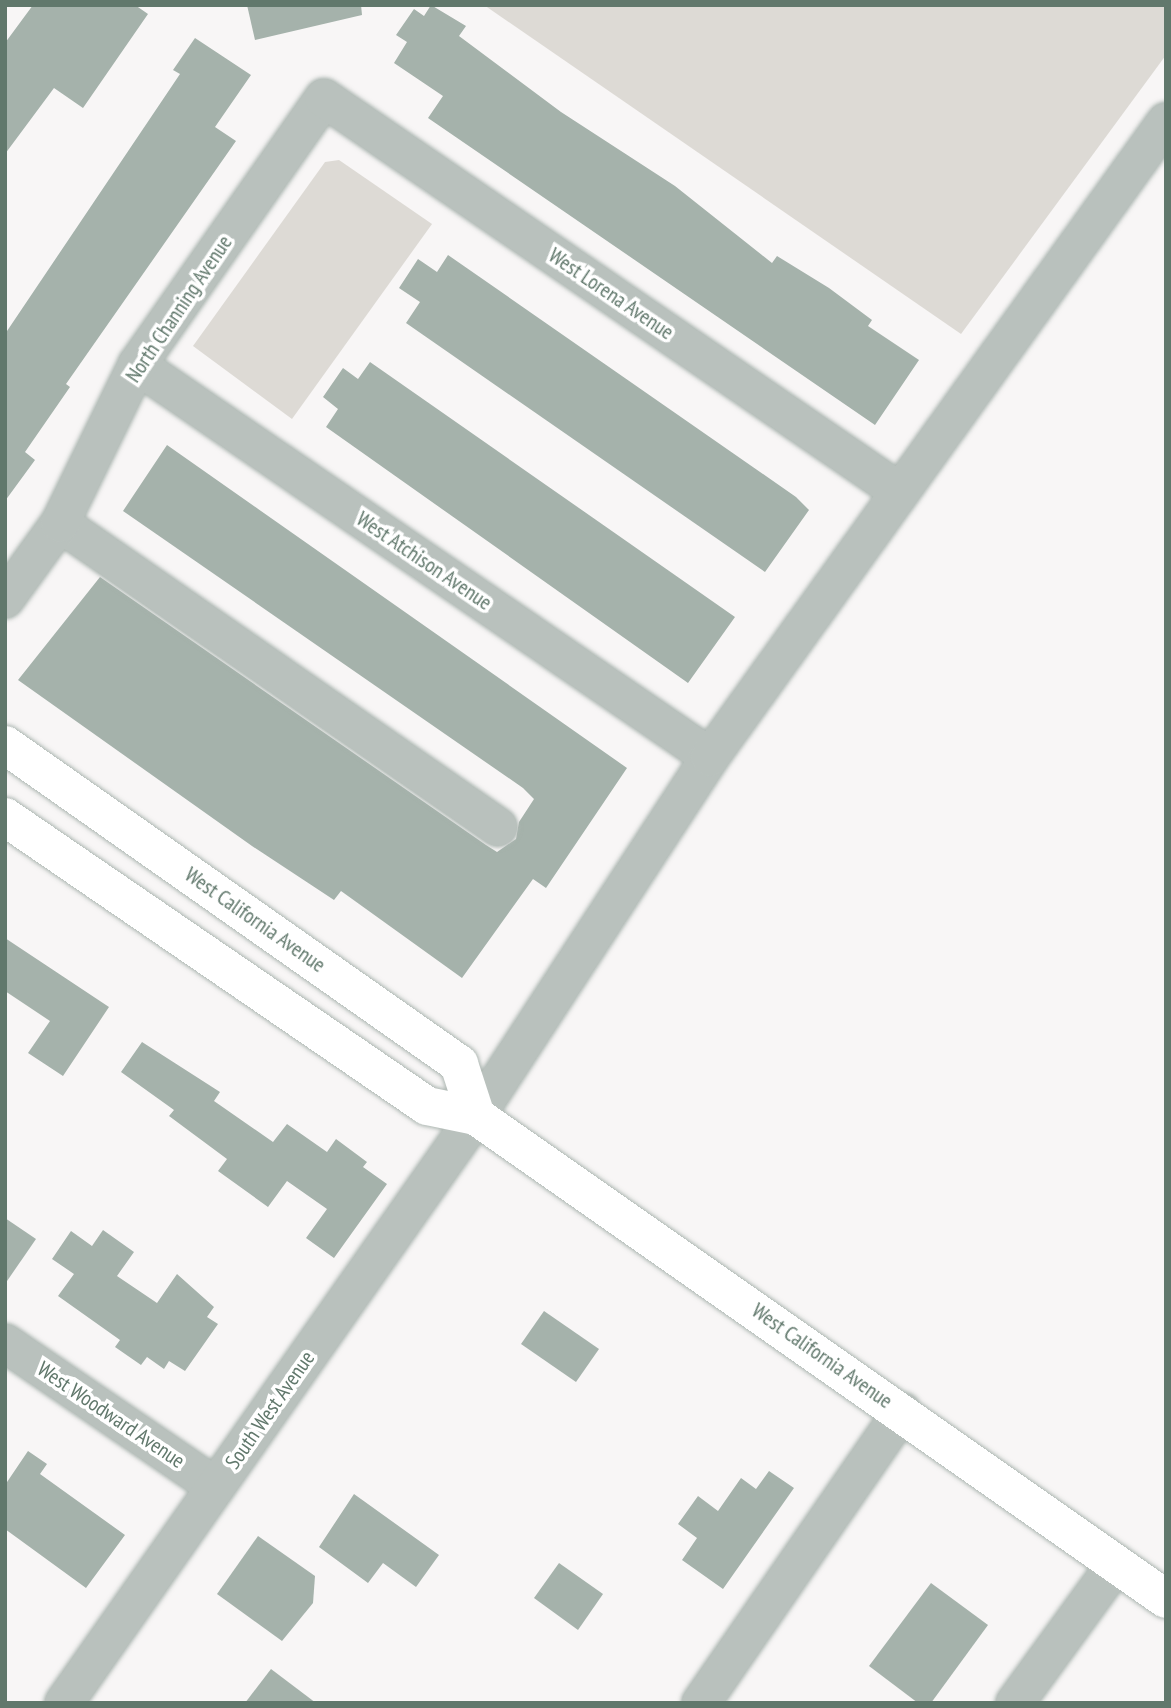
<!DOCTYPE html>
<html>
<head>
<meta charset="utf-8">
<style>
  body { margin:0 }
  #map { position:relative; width:1171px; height:1708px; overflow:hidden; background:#f8f6f6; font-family:"PT Sans Narrow",sans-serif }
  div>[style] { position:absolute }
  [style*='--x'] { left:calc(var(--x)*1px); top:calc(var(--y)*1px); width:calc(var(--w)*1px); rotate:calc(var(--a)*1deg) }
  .green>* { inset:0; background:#dddad5 }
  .building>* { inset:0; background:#a5b2ab }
  .roads { filter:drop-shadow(0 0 2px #adb7b2) drop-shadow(0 0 2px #adb7b2) }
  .minor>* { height:38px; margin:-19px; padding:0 19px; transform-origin:19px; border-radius:19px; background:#b9c1bd }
  .major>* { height:38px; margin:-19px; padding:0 19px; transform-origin:19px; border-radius:19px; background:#fff }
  span { translate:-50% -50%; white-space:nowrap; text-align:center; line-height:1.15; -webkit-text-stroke:7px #fff; paint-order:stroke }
  .street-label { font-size:21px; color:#61786c }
  .frame { position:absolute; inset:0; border:7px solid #61786c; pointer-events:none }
</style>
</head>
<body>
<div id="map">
  <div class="green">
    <i style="clip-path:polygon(484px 5px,1166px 5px,1166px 55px,961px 334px)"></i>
    <i style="clip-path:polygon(339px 160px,432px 224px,292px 419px,193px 346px,325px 162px)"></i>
  </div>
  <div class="building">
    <i style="clip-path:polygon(33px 5px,135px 5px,148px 14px,83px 108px,54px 88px,5px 154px,5px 43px)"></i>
    <i style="clip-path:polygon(247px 5px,361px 5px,362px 15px,255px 40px)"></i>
    <i style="clip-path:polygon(431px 5px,466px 26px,459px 36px,561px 112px,675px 186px,772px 263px,777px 256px,829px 288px,872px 320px,868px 326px,919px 360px,875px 425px,428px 118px,443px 96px,394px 63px,407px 42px,396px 35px,414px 9px,424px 16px)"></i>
    <i style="clip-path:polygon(195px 38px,251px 75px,215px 127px,236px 141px,66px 384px,70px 387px,25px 452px,35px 460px,5px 501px,5px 334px,180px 74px,173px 70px)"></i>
    <i style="clip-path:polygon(448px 255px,796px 497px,809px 510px,765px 572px,406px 323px,420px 302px,399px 288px,418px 259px,437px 272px)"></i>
    <i style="clip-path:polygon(370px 362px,735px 617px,688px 683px,326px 427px,338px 409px,323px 397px,343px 368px,358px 379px)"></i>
    <i style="clip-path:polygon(167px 445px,627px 768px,546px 888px,533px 879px,462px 978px,341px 891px,334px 900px,252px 846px,18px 680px,100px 577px,486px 845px,497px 852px,516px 839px,519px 822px,534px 799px,523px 788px,123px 511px)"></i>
    <i style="clip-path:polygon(5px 938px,109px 1007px,63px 1076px,28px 1053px,50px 1021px,5px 991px)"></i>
    <i style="clip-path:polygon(142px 1042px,220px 1092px,214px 1101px,273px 1142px,287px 1124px,327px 1152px,336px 1139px,367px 1162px,363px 1167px,387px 1184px,334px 1258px,306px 1238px,327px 1209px,287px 1181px,268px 1207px,218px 1171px,227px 1159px,169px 1116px,174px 1110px,121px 1072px)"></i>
    <i style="clip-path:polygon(5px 1218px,36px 1239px,5px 1284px)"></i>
    <i style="clip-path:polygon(103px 1230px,134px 1252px,117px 1276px,157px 1303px,177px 1274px,214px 1307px,207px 1317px,218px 1324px,185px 1371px,169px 1361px,164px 1369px,147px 1357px,141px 1365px,115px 1347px,120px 1340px,58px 1296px,74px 1274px,52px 1259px,71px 1231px,92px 1246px)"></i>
    <i style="clip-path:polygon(544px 1311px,599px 1349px,576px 1382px,521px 1344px)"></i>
    <i style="clip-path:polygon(28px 1451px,47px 1464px,40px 1474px,125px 1535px,86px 1588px,5px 1529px,5px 1485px)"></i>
    <i style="clip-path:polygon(769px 1471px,794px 1488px,723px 1589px,682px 1560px,697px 1538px,678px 1524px,698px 1496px,718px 1511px,741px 1478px,756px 1489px)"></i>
    <i style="clip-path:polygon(354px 1494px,439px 1555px,416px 1587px,383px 1563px,368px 1583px,319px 1547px)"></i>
    <i style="clip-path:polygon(258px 1536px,315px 1576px,313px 1603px,282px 1641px,217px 1594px)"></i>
    <i style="clip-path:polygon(559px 1563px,603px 1594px,578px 1630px,534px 1598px)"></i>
    <i style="clip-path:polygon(931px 1583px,988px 1625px,931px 1703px,918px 1703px,869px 1666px)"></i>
    <i style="clip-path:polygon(271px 1669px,316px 1703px,245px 1703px)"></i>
  </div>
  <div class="roads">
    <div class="minor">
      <i style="--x:137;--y:365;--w:694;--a:34.38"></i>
      <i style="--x:60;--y:523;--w:533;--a:34.76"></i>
      <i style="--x:5;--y:599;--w:94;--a:-54.1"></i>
      <i style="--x:60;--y:523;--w:176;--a:-64"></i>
      <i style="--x:137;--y:365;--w:326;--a:-55"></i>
      <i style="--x:324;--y:98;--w:694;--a:34.38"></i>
      <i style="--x:5;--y:1343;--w:255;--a:34.3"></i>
      <i style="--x:64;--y:1703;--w:717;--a:-54.94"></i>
      <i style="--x:476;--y:1116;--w:429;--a:-56.9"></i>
      <i style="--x:710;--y:757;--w:782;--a:-54.32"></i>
      <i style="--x:701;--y:1703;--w:354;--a:-55.4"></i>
      <i style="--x:1015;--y:1703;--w:172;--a:-54"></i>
    </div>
    <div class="major">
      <i style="--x:5;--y:745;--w:555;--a:35.09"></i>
      <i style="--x:459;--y:1064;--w:55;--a:71.9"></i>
      <i style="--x:5;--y:817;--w:511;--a:34.4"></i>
      <i style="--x:427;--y:1106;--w:50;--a:11.5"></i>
      <i style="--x:476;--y:1116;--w:842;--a:34.99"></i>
    </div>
  </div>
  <div class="street-label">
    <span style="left:611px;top:294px;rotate:34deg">West Lorena Avenue</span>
    <span style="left:179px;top:309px;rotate:-56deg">North Channing Avenue</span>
    <span style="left:424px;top:561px;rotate:34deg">West Atchison Avenue</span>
    <span style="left:255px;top:920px;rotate:35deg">West California Avenue</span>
    <span style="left:822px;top:1356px;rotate:35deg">West California Avenue</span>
    <span style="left:270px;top:1410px;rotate:-55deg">South West Avenue</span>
    <span style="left:111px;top:1415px;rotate:34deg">West Woodward Avenue</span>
  </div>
  <div class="frame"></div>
</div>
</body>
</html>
